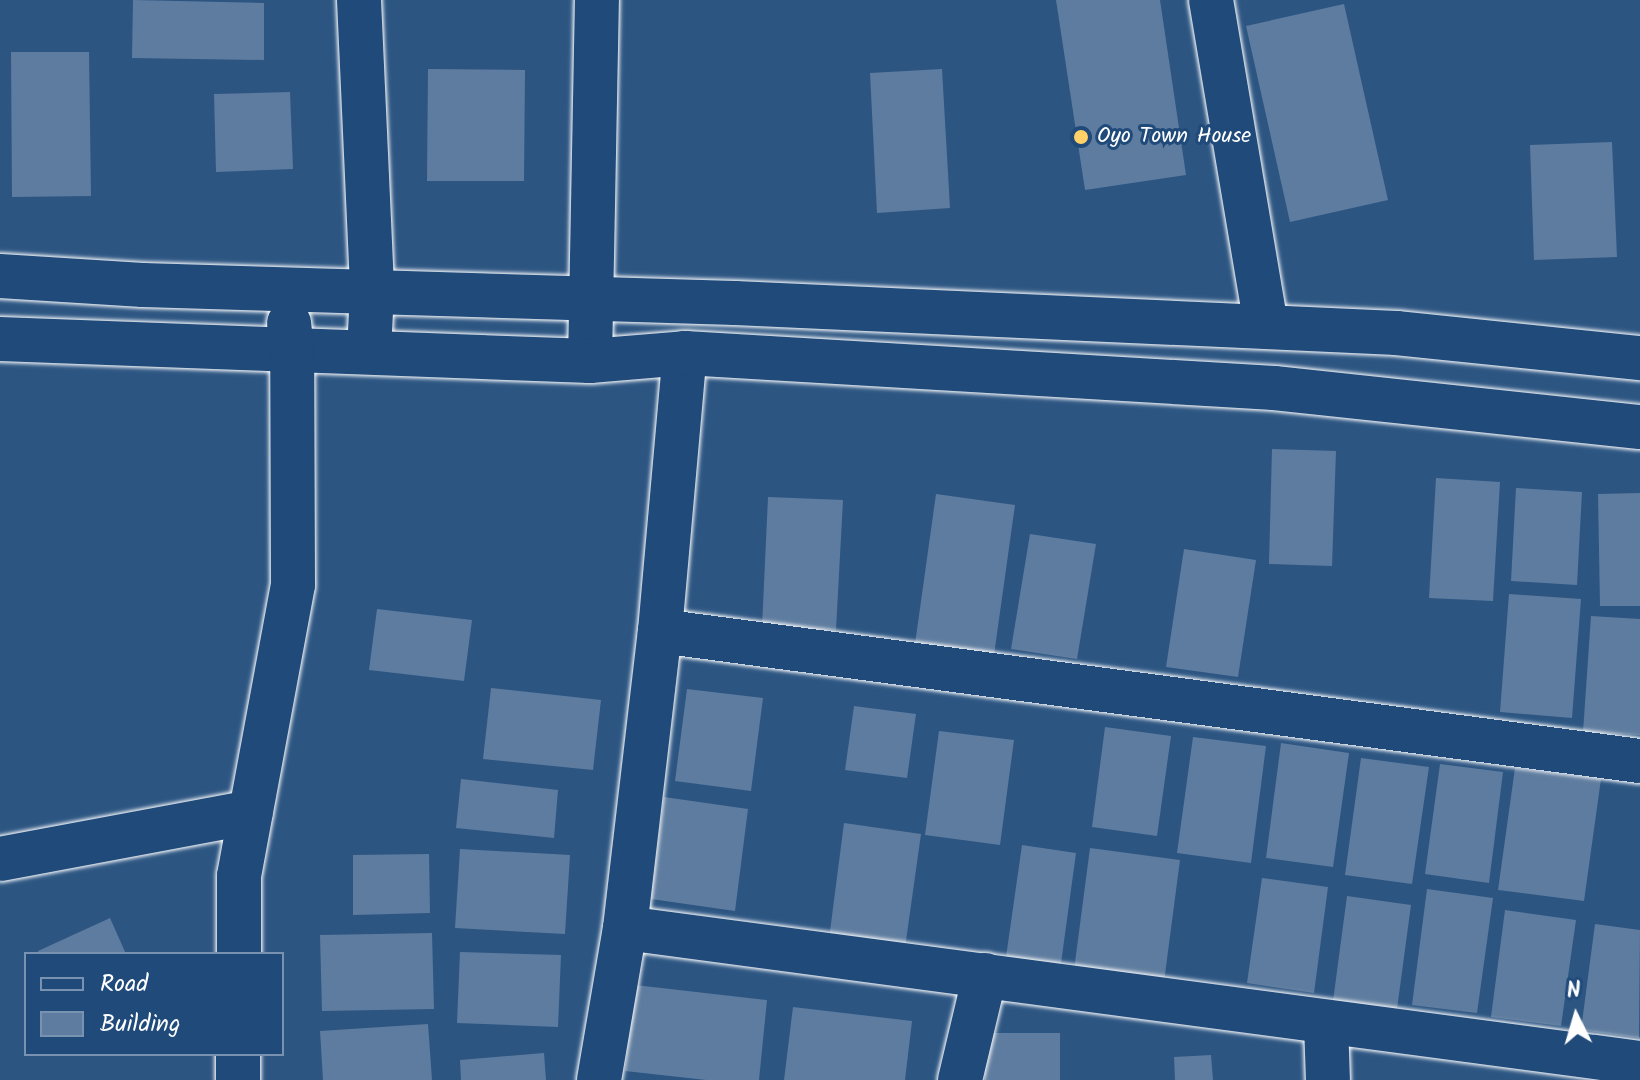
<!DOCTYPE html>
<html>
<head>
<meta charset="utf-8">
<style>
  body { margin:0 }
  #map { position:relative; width:1640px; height:1080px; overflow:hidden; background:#2c5582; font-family:Kalam,sans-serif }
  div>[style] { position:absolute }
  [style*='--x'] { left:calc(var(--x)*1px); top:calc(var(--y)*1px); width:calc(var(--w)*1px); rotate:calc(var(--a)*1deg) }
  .building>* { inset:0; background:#5e7c9f }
  .roads { filter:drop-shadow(0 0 2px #fff) drop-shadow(0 0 2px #fff) }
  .minor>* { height:44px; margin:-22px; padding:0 22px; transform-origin:22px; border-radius:22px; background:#1f4a7a }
  .tertiary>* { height:44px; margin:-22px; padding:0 22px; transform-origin:22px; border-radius:22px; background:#1f4a7a }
  .dots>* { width:22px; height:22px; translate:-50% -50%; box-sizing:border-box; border:4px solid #1f4a7a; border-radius:50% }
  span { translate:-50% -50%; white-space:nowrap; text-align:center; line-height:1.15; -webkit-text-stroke:6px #1f4a7a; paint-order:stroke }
  .poi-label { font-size:22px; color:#fff }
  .left { translate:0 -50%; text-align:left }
  .legend { position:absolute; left:24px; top:952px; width:260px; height:104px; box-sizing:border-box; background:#1f4a7a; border:2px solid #7992af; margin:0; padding:10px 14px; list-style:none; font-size:24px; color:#fff }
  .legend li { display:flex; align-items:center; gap:16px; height:40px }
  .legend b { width:40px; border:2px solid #7992af }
  .north { position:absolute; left:1536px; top:976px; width:80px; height:80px; -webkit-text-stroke:6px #1f4a7a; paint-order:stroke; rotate:355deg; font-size:22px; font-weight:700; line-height:32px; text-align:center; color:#fff }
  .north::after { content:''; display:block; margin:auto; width:28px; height:36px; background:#fff; clip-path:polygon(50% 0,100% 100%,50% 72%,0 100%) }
</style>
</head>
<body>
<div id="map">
  <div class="building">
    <i style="clip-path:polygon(133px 0,264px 3px,264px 60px,132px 58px)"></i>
    <i style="clip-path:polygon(1056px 0,1160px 0,1186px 175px,1085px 190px)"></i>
    <i style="clip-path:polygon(1344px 4px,1388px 200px,1290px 222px,1246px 26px)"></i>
    <i style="clip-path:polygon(11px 52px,89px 52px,91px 196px,12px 197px)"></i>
    <i style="clip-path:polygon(428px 69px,525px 70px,524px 181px,427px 181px)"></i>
    <i style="clip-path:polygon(942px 69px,950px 208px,877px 213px,870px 73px)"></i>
    <i style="clip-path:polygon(290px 92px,293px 169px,216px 172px,214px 94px)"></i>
    <i style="clip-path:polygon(1612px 142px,1617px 257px,1534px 260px,1530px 145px)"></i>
    <i style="clip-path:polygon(1272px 449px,1336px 451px,1332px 566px,1269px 564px)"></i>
    <i style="clip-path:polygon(1436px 478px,1500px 482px,1493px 601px,1429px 598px)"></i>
    <i style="clip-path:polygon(1516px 488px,1582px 492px,1577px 585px,1511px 581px)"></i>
    <i style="clip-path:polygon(1640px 493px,1640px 606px,1600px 606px,1598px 494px)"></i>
    <i style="clip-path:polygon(936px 494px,1015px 505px,994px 655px,915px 644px)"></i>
    <i style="clip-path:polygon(768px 497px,843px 500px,836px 630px,762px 627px)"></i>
    <i style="clip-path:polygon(1030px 534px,1096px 544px,1077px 659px,1011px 649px)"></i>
    <i style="clip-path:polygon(1184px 549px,1256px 560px,1238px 677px,1166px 667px)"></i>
    <i style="clip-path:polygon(1509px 594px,1581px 599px,1572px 718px,1500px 712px)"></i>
    <i style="clip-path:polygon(377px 609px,472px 620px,464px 681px,369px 670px)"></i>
    <i style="clip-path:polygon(1591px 616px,1640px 619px,1640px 735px,1583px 732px)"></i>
    <i style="clip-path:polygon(491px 688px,601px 700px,593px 770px,483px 759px)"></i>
    <i style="clip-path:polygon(687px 689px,763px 698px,751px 791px,675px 781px)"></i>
    <i style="clip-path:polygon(854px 706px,916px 714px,907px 778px,845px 770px)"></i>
    <i style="clip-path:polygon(1105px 727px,1171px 736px,1157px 836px,1092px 827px)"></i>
    <i style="clip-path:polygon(939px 731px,1014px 740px,1000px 845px,925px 835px)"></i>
    <i style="clip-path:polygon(1193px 737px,1266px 746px,1251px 863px,1177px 853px)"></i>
    <i style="clip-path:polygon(1281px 743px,1349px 753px,1333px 867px,1266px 858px)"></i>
    <i style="clip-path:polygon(1361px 758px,1429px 767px,1412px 884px,1345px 875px)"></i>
    <i style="clip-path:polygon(1440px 764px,1503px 772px,1489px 883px,1425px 874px)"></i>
    <i style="clip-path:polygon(1515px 768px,1601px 779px,1584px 901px,1498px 890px)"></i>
    <i style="clip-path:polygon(461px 779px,558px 790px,554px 838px,456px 828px)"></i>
    <i style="clip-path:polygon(664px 797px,748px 809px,735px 911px,651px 899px)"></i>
    <i style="clip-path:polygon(844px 823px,921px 834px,905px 948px,829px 939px)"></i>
    <i style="clip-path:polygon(1022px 845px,1076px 853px,1060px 971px,1005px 964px)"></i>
    <i style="clip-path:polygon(1090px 848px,1180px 860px,1164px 982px,1074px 970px)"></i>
    <i style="clip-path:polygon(460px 849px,570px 855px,565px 934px,455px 928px)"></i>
    <i style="clip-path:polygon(429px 854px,430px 913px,353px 915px,353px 855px)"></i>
    <i style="clip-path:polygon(1262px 878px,1328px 887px,1314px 993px,1247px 983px)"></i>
    <i style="clip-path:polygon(1427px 889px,1493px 898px,1477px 1013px,1412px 1005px)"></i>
    <i style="clip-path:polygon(1347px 896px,1411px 905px,1397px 1009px,1333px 1001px)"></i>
    <i style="clip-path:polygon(1505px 910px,1576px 920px,1561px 1026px,1491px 1017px)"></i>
    <i style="clip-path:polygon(110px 918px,126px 954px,39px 954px,38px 951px)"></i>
    <i style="clip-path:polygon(1595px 924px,1640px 930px,1639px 1038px,1581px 1030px)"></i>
    <i style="clip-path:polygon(432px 933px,434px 1009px,322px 1011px,320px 935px)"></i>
    <i style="clip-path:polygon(460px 952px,561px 955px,558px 1027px,457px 1023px)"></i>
    <i style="clip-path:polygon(635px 985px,767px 1000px,759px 1080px,706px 1080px,625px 1071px)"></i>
    <i style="clip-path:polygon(793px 1007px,912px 1021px,905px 1080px,784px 1080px)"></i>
    <i style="clip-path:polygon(428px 1024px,432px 1080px,323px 1080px,320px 1031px)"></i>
    <i style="clip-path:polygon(985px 1033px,1060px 1033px,1060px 1080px,985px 1080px)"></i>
    <i style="clip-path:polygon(544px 1053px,546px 1080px,461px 1080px,460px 1060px)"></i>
    <i style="clip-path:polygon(1211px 1055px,1213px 1080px,1175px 1080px,1174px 1057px)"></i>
  </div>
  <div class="roads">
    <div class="minor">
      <i style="--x:359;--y:0;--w:291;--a:87.4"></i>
      <i style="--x:372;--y:291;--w:61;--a:92.8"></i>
      <i style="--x:1211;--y:0;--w:331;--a:80.4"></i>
      <i style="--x:590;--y:361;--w:361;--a:-88.9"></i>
      <i style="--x:660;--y:631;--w:989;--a:7.56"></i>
      <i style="--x:0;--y:859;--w:255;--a:-10.6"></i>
      <i style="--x:625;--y:928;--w:1024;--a:7.58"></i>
      <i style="--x:1326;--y:1024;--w:56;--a:88"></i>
      <i style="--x:599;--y:1080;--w:154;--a:-80.3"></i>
      <i style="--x:625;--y:928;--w:299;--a:-83.3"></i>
      <i style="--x:660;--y:631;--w:279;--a:-84.9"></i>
      <i style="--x:960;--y:1080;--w:108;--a:-76.6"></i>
    </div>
    <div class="tertiary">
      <i style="--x:0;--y:276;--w:143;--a:3.6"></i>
      <i style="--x:143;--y:285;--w:592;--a:1.74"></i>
      <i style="--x:735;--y:303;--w:662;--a:2.6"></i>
      <i style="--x:1396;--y:333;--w:245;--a:5.9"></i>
      <i style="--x:0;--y:339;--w:590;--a:2.14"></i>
      <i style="--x:590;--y:361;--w:95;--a:-4.8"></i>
      <i style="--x:685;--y:353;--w:590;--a:3.4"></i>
      <i style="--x:1274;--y:388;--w:368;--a:6.1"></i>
      <i style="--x:239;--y:954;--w:78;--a:-90"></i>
      <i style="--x:239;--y:876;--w:296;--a:-79.5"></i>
      <i style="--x:293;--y:585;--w:234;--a:-90.2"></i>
      <i style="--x:292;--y:351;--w:28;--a:-96"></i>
      <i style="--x:238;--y:1080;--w:26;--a:-90"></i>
    </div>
  </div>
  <div class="dots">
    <i style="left:1081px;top:137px;background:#ffd166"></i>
  </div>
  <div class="poi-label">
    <span class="left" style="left:1097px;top:137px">Oyo Town House</span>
  </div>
  <ul class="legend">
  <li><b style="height:10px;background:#1f4a7a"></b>Road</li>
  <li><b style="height:22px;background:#5e7c9f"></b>Building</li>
  </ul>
  <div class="north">N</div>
</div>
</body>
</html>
